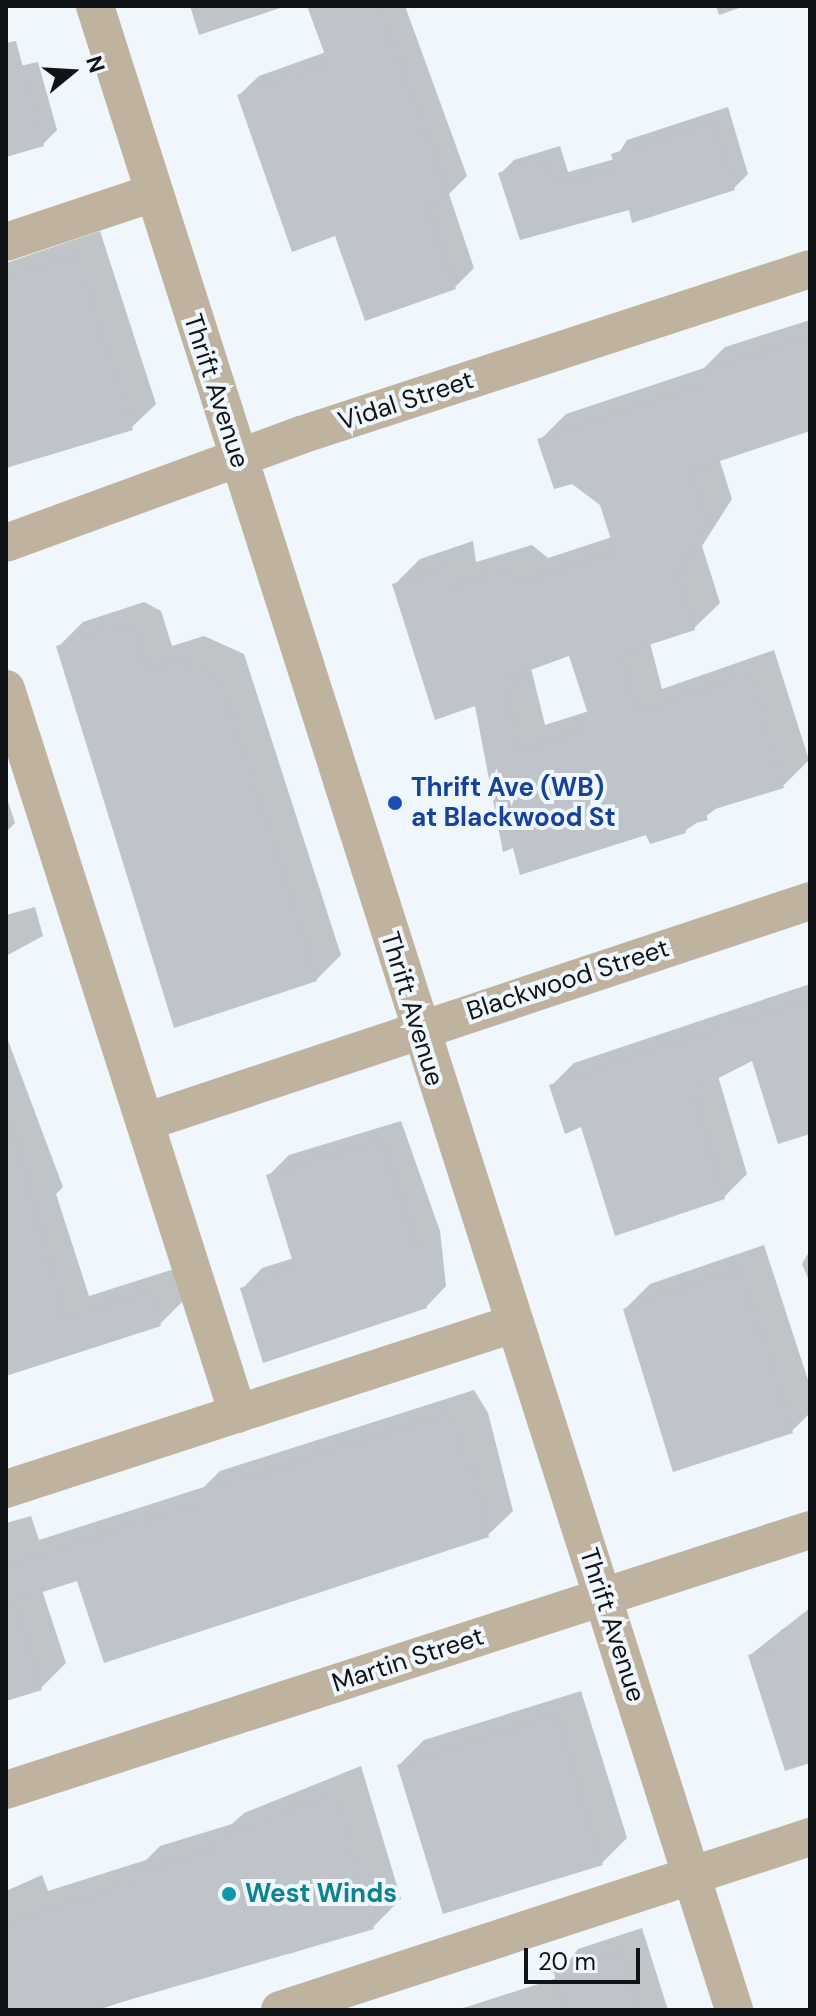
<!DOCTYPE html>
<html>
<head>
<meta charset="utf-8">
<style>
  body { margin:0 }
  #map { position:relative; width:816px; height:2016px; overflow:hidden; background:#eff6fc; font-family:"DM Sans",sans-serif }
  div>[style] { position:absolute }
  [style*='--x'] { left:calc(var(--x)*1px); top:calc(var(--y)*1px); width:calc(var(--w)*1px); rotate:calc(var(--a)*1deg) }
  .shadow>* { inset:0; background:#0003 }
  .building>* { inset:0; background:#bec4ca }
  .minor>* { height:38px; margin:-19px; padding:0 19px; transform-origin:19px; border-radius:19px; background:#bfb3a0 }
  .dots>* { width:22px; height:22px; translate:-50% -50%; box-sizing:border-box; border:4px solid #eff6fc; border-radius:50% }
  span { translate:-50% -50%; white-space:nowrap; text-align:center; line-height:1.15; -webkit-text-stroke:8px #eff6fc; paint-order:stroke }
  .street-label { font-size:26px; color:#111416 }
  .transit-label { font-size:26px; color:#164399; font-weight:700 }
  .left { translate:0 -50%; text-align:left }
  .culture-label { font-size:26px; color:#0d838f; font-weight:700 }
  .frame { position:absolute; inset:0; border:8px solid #111416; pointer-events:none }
  .north { position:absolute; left:32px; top:32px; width:80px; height:80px; -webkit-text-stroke:6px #eff6fc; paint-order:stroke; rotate:72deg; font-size:22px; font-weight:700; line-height:32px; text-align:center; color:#111416 }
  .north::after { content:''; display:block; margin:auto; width:28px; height:36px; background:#111416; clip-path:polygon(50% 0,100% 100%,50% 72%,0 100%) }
  .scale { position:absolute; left:524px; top:1948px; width:116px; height:36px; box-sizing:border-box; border:4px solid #111416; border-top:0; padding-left:10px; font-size:24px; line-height:28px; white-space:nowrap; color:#111416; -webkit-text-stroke:6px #eff6fc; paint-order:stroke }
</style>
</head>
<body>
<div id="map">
  <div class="shadow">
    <i style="clip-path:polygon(190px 6px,286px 6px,199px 35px)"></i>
    <i style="clip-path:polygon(309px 6px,405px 6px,467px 176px,449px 194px,474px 268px,455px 287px,336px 234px,239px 95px,259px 76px,326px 52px)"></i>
    <i style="clip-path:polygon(716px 6px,745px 6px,719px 15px)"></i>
    <i style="clip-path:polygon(38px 62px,57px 130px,43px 144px,6px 155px,6px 69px)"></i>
    <i style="clip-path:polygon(728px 107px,748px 174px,734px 188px,630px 208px,500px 174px,514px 160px,560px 146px,568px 172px,615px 159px,627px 140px)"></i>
    <i style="clip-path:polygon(100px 231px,156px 404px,131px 428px,6px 466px,6px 263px)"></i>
    <i style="clip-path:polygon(evenodd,810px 320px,810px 425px,719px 458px,732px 499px,702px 546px,720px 603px,694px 628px,650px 643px,662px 689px,774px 650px,809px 760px,783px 786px,720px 806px,685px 831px,648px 833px,521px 873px,476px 704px,394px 585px,420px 559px,473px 541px,476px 562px,532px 545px,548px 558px,612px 537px,602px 504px,540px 440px,566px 414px,704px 368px,725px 347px,810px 320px,571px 654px,589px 711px,545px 725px,531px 668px,571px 654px)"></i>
    <i style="clip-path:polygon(144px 602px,161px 611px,172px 646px,204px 636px,244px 654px,341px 955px,316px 980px,59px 646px,83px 622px)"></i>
    <i style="clip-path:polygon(6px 795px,15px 823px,6px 832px)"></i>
    <i style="clip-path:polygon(35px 907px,43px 936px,6px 956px,6px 915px)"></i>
    <i style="clip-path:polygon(810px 984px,810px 1132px,753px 1058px,718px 1076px,747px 1174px,724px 1197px,583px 1124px,552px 1085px,574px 1063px)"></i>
    <i style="clip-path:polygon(6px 1035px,63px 1187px,56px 1194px,89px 1296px,174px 1269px,184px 1300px,160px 1324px,6px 1374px)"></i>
    <i style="clip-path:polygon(401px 1121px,440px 1231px,446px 1286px,426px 1307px,242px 1289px,262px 1268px,294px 1258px,269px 1175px,289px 1155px)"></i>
    <i style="clip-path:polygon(764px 1245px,810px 1386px,810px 1413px,792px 1431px,625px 1309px,650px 1284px)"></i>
    <i style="clip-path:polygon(810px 1250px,810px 1283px,802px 1264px)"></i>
    <i style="clip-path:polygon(474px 1390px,488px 1413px,513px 1511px,488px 1535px,78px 1578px,42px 1590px,66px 1663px,41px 1688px,6px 1699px,6px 1523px,31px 1516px,39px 1540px,204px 1487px,220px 1471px)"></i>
    <i style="clip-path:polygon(810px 1608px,810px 1761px,750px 1655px)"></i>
    <i style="clip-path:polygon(581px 1691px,627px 1838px,602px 1863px,399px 1765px,424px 1740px)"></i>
    <i style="clip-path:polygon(361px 1766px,401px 1899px,373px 1927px,289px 1954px,287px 1947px,98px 2010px,6px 2010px,6px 1891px,42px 1875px,48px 1891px,146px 1860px,160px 1846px,232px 1824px,244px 1813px)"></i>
    <i style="clip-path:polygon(642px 1928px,668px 2010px,457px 2010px,557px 1978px,578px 1949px)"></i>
  </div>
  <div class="building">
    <i style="clip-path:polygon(307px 6px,379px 6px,449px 197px,427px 205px,456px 289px,365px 321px,335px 236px,292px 252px,237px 95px,328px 63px)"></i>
    <i style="clip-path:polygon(16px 41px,44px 146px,6px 157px,6px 43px)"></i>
    <i style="clip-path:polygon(713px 120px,735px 190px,632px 223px,629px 210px,520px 240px,498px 173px,546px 159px,554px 184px,615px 169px,611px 154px)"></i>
    <i style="clip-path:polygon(76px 255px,133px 430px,6px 468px,6px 278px)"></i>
    <i style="clip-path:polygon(evenodd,810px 336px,810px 431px,690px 471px,707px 527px,677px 573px,695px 630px,621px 654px,637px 713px,749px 674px,784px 788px,705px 812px,708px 820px,684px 826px,686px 833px,650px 844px,646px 835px,520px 875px,513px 848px,503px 852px,475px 706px,435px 720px,392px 584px,447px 566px,451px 586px,505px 570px,521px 582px,615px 552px,600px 505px,572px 484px,554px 489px,537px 439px,701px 385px,697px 373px,810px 336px,569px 656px,589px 717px,577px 721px,579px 732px,519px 750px,505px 688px,513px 686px,511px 677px,569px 656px)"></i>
    <i style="clip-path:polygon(118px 626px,137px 635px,147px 669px,179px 660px,220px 679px,317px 981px,174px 1028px,56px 646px)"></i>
    <i style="clip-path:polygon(810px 999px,810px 1134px,778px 1144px,752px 1061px,693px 1091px,725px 1199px,615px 1236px,581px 1127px,565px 1134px,549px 1085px)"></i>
    <i style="clip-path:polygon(12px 1126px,65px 1319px,150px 1291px,161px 1326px,6px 1376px,6px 1127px)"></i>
    <i style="clip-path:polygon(381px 1140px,420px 1252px,427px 1308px,263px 1363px,240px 1288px,295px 1269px,266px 1175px)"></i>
    <i style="clip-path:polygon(740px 1269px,793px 1433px,673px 1472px,623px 1309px)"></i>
    <i style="clip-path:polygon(450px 1413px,488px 1512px,482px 1515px,489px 1537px,104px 1663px,77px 1581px,14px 1601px,42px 1690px,6px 1701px,6px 1566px,196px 1505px,193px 1495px)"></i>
    <i style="clip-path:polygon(810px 1620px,810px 1763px,785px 1771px,748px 1655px,772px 1648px,781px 1630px)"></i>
    <i style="clip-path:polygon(557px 1715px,603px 1865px,443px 1914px,397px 1765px)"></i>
    <i style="clip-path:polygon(333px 1792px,374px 1929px,94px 2010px,6px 2010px,6px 1923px,133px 1882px,130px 1873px,216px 1848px,213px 1841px)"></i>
    <i style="clip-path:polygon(620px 1950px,639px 2010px,565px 2010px,553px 1971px)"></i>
  </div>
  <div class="minor">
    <i style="--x:95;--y:6;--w:2103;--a:72.31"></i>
    <i style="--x:6;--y:242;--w:155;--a:-18.4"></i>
    <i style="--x:6;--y:543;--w:314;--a:-20.1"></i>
    <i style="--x:301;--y:435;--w:535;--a:-18.06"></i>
    <i style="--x:6;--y:689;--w:761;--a:72.26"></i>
    <i style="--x:145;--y:1122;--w:701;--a:-18.38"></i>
    <i style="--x:6;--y:1489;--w:533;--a:-18.03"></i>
    <i style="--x:6;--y:1790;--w:845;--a:-17.92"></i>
    <i style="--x:280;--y:2010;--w:558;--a:-18.08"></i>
  </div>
  <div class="dots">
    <i style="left:395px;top:803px;background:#1a4fb4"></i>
    <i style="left:229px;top:1894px;background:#0f9aa8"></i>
  </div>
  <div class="street-label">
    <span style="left:216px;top:391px;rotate:72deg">Thrift Avenue</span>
    <span style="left:406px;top:401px;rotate:-18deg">Vidal Street</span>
    <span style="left:568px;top:980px;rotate:-18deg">Blackwood Street</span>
    <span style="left:412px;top:1009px;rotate:73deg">Thrift Avenue</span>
    <span style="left:612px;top:1625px;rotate:72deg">Thrift Avenue</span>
    <span style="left:408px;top:1660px;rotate:-18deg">Martin Street</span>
  </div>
  <div class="transit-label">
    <span class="left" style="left:411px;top:803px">Thrift Ave (WB)<br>at Blackwood St</span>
  </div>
  <div class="culture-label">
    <span class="left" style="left:245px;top:1894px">West Winds</span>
  </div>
  <div class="frame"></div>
  <div class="north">N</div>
  <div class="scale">20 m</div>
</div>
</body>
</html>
